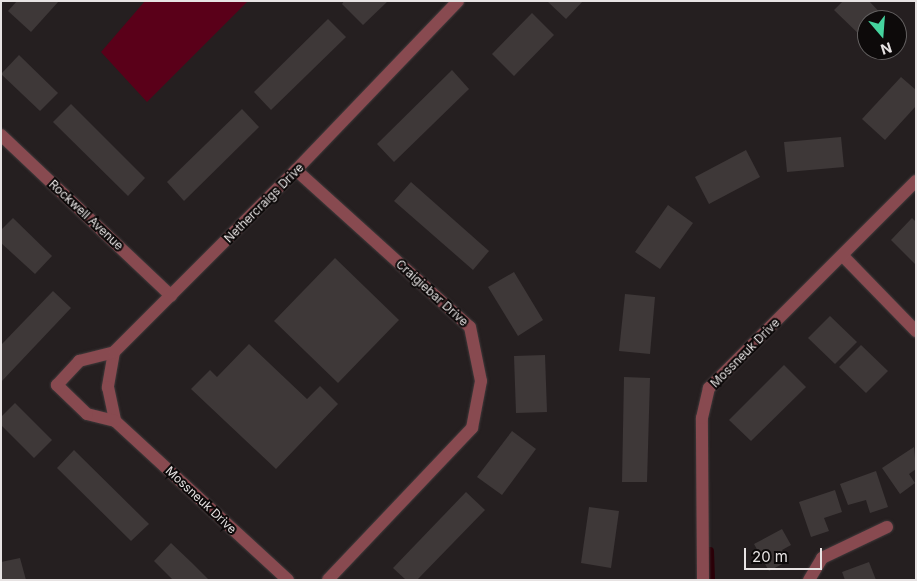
<!DOCTYPE html>
<html>
<head>
<meta charset="utf-8">
<style>
  body { margin:0 }
  #map { position:relative; width:917px; height:581px; overflow:hidden; background:#251f20; font-family:Inter,sans-serif }
  div>[style] { position:absolute }
  [style*='--x'] { left:calc(var(--x)*1px); top:calc(var(--y)*1px); width:calc(var(--w)*1px); rotate:calc(var(--a)*1deg) }
  .green>* { inset:0; background:#5a0019 }
  .stream>* { height:8px; margin:-4px; padding:0 4px; transform-origin:4px; border-radius:4px; background:#2b0008 }
  .building>* { inset:0; background:#3e3838 }
  .roads { filter:drop-shadow(0 0 1px #403a3b) drop-shadow(0 0 1px #403a3b) }
  .minor>* { height:12px; margin:-6px; padding:0 6px; transform-origin:6px; border-radius:6px; background:#884a50 }
  span { translate:-50% -50%; white-space:nowrap; text-align:center; line-height:1.15; -webkit-text-stroke:4px #0d0a0a; paint-order:stroke }
  .street-label { font-size:12px; color:#e7e3e3 }
  .frame { position:absolute; inset:0; border:2px solid #e7e3e3; pointer-events:none }
  .north { position:absolute; left:857px; top:10px; width:50px; height:50px; box-sizing:border-box; background:#0d0a0a; border:1px solid #646161; border-radius:50%; rotate:162deg; font-size:14px; font-weight:700; line-height:20px; text-align:center; color:#e7e3e3 }
  .north::after { content:''; display:block; margin:auto; width:18px; height:22px; background:#45d49f; clip-path:polygon(50% 0,100% 100%,50% 72%,0 100%) }
  .scale { position:absolute; left:744px; top:548px; width:78px; height:22px; box-sizing:border-box; border:2px solid #e7e3e3; border-top:0; padding-left:6px; font-size:15px; line-height:18px; white-space:nowrap; color:#e7e3e3; -webkit-text-stroke:4px #0d0a0a; paint-order:stroke }
</style>
</head>
<body>
<div id="map">
  <div class="green">
    <i style="clip-path:polygon(145px 1px,248px 1px,147px 102px,101px 52px)"></i>
  </div>
  <div class="stream">
    <i style="--x:710;--y:551;--w:29;--a:88"></i>
  </div>
  <div class="building">
    <i style="clip-path:polygon(17px 1px,59px 1px,31px 32px,8px 11px)"></i>
    <i style="clip-path:polygon(344px 1px,388px 1px,363px 25px,342px 4px)"></i>
    <i style="clip-path:polygon(547px 1px,583px 1px,566px 19px)"></i>
    <i style="clip-path:polygon(843px 1px,869px 1px,887px 20px,867px 20px,867px 42px,834px 10px)"></i>
    <i style="clip-path:polygon(532px 13px,554px 35px,514px 76px,492px 54px)"></i>
    <i style="clip-path:polygon(328px 19px,346px 37px,271px 110px,254px 92px)"></i>
    <i style="clip-path:polygon(19px 55px,58px 93px,40px 111px,1px 74px)"></i>
    <i style="clip-path:polygon(452px 70px,469px 89px,394px 162px,377px 144px)"></i>
    <i style="clip-path:polygon(901px 77px,916px 90px,916px 106px,885px 140px,862px 119px)"></i>
    <i style="clip-path:polygon(71px 104px,145px 178px,128px 196px,53px 122px)"></i>
    <i style="clip-path:polygon(242px 109px,259px 127px,184px 201px,167px 182px)"></i>
    <i style="clip-path:polygon(841px 137px,844px 167px,787px 172px,784px 142px)"></i>
    <i style="clip-path:polygon(746px 150px,760px 177px,709px 204px,695px 177px)"></i>
    <i style="clip-path:polygon(411px 182px,489px 251px,473px 270px,394px 201px)"></i>
    <i style="clip-path:polygon(668px 205px,693px 223px,660px 269px,635px 252px)"></i>
    <i style="clip-path:polygon(13px 218px,52px 256px,35px 274px,1px 243px,1px 230px)"></i>
    <i style="clip-path:polygon(912px 218px,916px 222px,916px 265px,891px 240px)"></i>
    <i style="clip-path:polygon(335px 258px,399px 320px,338px 383px,274px 321px)"></i>
    <i style="clip-path:polygon(514px 272px,543px 320px,518px 336px,488px 287px)"></i>
    <i style="clip-path:polygon(53px 291px,71px 308px,1px 382px,1px 345px)"></i>
    <i style="clip-path:polygon(625px 294px,655px 297px,650px 354px,619px 351px)"></i>
    <i style="clip-path:polygon(830px 316px,857px 342px,835px 364px,808px 338px)"></i>
    <i style="clip-path:polygon(249px 344px,307px 399px,320px 386px,338px 404px,276px 469px,191px 389px,210px 370px,217px 377px)"></i>
    <i style="clip-path:polygon(861px 345px,888px 371px,866px 393px,839px 367px)"></i>
    <i style="clip-path:polygon(545px 355px,547px 412px,516px 413px,514px 356px)"></i>
    <i style="clip-path:polygon(784px 365px,806px 387px,751px 441px,729px 420px)"></i>
    <i style="clip-path:polygon(624px 377px,650px 378px,647px 482px,622px 482px)"></i>
    <i style="clip-path:polygon(15px 403px,52px 440px,34px 458px,1px 425px,1px 417px)"></i>
    <i style="clip-path:polygon(512px 431px,536px 449px,502px 495px,477px 477px)"></i>
    <i style="clip-path:polygon(914px 447px,916px 469px,909px 474px,915px 483px,900px 494px,882px 468px)"></i>
    <i style="clip-path:polygon(74px 450px,149px 524px,131px 541px,57px 468px)"></i>
    <i style="clip-path:polygon(876px 471px,888px 507px,870px 513px,866px 500px,848px 505px,840px 484px)"></i>
    <i style="clip-path:polygon(835px 490px,842px 512px,824px 518px,829px 531px,811px 537px,799px 502px)"></i>
    <i style="clip-path:polygon(466px 492px,485px 510px,417px 580px,406px 580px,393px 568px)"></i>
    <i style="clip-path:polygon(589px 507px,619px 511px,611px 568px,581px 563px)"></i>
    <i style="clip-path:polygon(782px 529px,791px 545px,782px 550px,788px 561px,769px 571px,754px 544px)"></i>
    <i style="clip-path:polygon(171px 543px,192px 563px,209px 580px,173px 580px,154px 561px)"></i>
    <i style="clip-path:polygon(20px 558px,26px 580px,1px 580px,1px 562px)"></i>
    <i style="clip-path:polygon(869px 562px,876px 580px,845px 580px,842px 572px)"></i>
  </div>
  <div class="roads">
    <div class="minor">
      <i style="--x:1;--y:135;--w:234;--a:43.4"></i>
      <i style="--x:296;--y:170;--w:234;--a:42.1"></i>
      <i style="--x:470;--y:327;--w:55;--a:78.5"></i>
      <i style="--x:481;--y:381;--w:48;--a:100.8"></i>
      <i style="--x:472;--y:428;--w:209;--a:133.5"></i>
      <i style="--x:843;--y:256;--w:105;--a:45.8"></i>
      <i style="--x:114;--y:352;--w:36;--a:100"></i>
      <i style="--x:108;--y:387;--w:35;--a:78"></i>
      <i style="--x:288;--y:580;--w:235;--a:-137.4"></i>
      <i style="--x:115;--y:421;--w:29;--a:-166"></i>
      <i style="--x:87;--y:414;--w:42;--a:-136"></i>
      <i style="--x:57;--y:385;--w:33;--a:-47"></i>
      <i style="--x:79;--y:361;--w:36;--a:-14"></i>
      <i style="--x:114;--y:352;--w:257;--a:-45"></i>
      <i style="--x:296;--y:170;--w:234;--a:-46.2"></i>
      <i style="--x:703;--y:580;--w:162;--a:-90.4"></i>
      <i style="--x:702;--y:418;--w:31;--a:-77"></i>
      <i style="--x:709;--y:388;--w:293;--a:-45"></i>
      <i style="--x:809;--y:580;--w:26;--a:-59"></i>
      <i style="--x:822;--y:558;--w:72;--a:-25.5"></i>
    </div>
  </div>
  <div class="street-label">
    <span style="left:264px;top:203px;rotate:-45deg">Nethercraigs Drive</span>
    <span style="left:86px;top:215px;rotate:43deg">Rockwell Avenue</span>
    <span style="left:432px;top:293px;rotate:42deg">Craigiebar Drive</span>
    <span style="left:745px;top:353px;rotate:-45deg">Mossneuk Drive</span>
    <span style="left:201px;top:500px;rotate:43deg">Mossneuk Drive</span>
  </div>
  <div class="frame"></div>
  <div class="north">N</div>
  <div class="scale">20 m</div>
</div>
</body>
</html>
